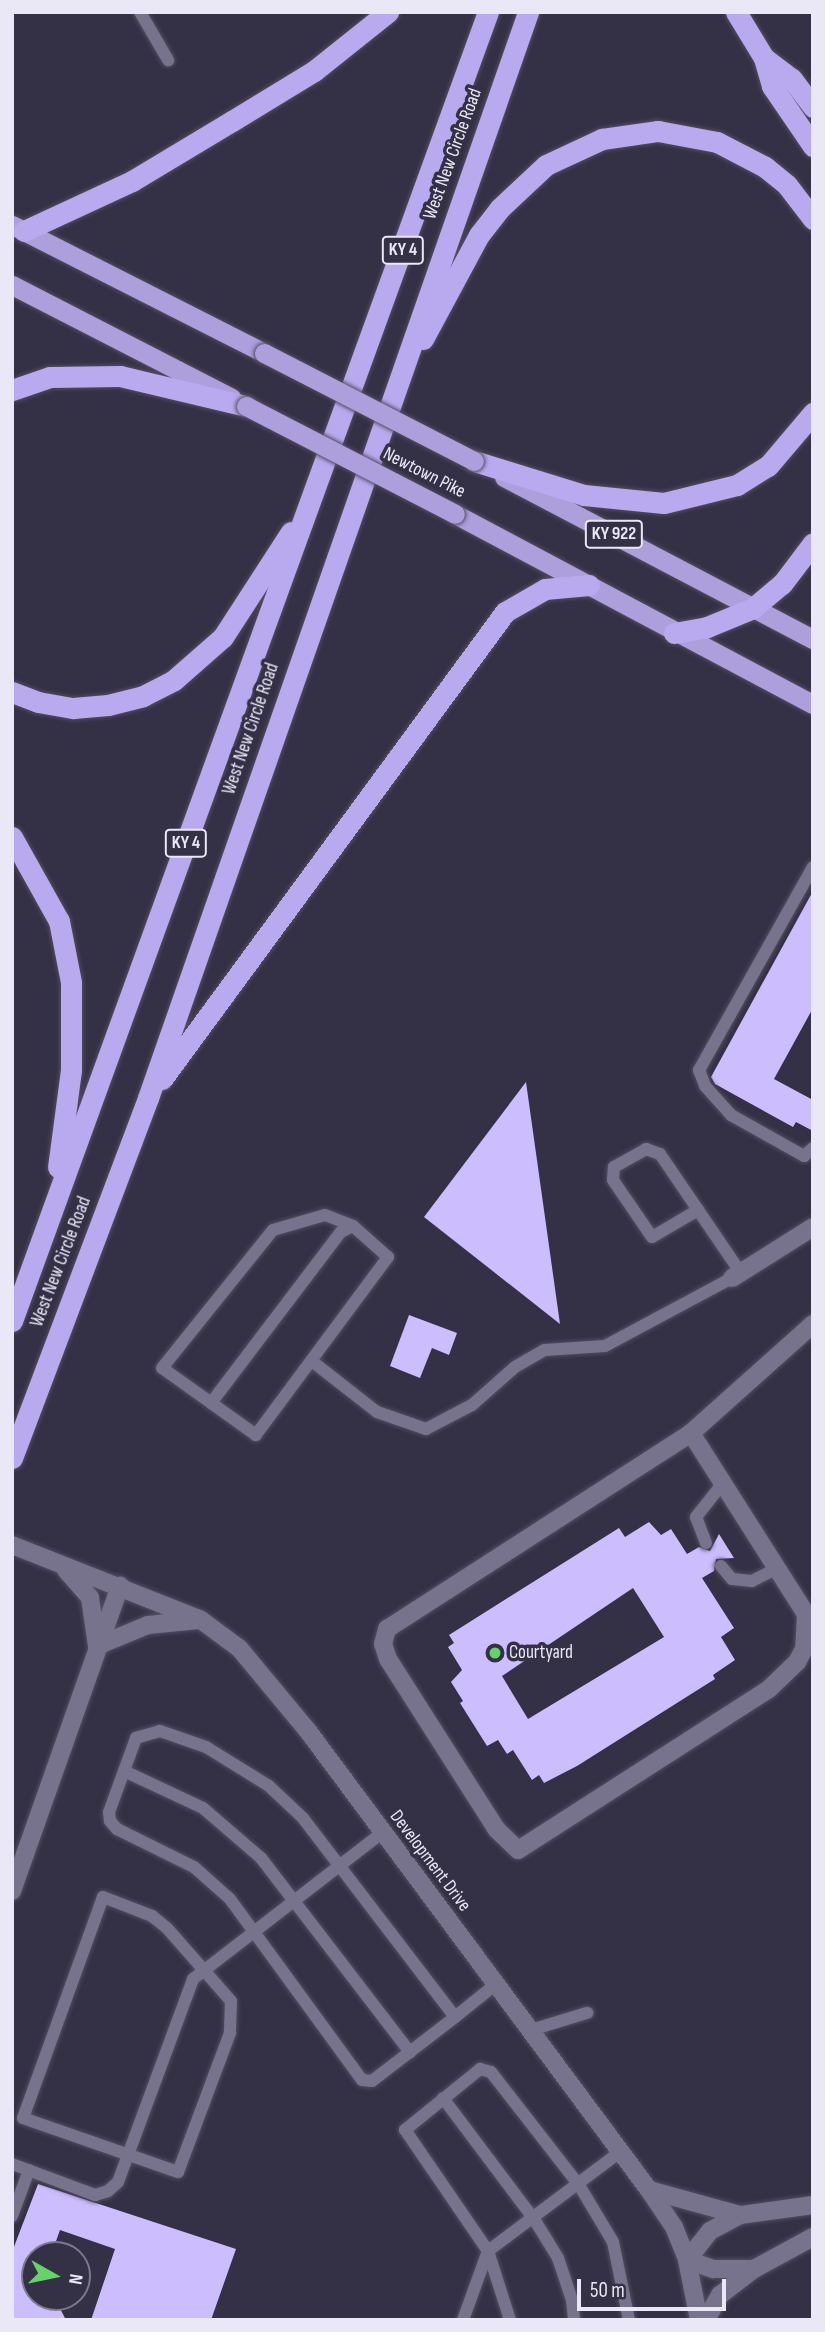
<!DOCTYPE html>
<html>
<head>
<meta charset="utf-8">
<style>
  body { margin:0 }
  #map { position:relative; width:825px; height:2332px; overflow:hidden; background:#343045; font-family:"Sofia Sans Condensed",sans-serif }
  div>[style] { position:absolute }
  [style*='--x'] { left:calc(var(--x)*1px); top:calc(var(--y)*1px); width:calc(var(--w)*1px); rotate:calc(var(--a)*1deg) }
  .building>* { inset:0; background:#cbbdfe }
  .roads { filter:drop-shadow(0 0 2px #524d60) drop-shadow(0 0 2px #524d60) }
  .service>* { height:12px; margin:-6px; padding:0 6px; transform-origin:6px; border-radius:6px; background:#78738d }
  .minor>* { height:18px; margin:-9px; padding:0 9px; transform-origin:9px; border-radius:9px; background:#78738d }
  .trunk>* { height:19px; margin:-9.5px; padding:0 9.5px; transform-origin:9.5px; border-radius:9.5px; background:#ac9fdc }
  .motorway>* { height:21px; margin:-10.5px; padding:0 10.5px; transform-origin:10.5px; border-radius:10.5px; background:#b9aaef }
  .bridges { filter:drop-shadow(0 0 2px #524d60) drop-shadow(0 0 2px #524d60) }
  .trunk-bridge>* { height:19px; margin:-9.5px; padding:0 9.5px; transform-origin:9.5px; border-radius:9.5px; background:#ac9fdc }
  .dots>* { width:19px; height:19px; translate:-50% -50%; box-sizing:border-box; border:4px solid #343045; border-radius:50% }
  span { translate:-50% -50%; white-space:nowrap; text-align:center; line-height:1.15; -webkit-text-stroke:7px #343045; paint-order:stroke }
  .shield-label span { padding:2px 5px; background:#343045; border:2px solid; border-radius:5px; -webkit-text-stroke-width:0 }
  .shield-label { font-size:18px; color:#eae7f6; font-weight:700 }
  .street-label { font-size:19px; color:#eae7f6 }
  .poi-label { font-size:19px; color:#eae7f6 }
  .left { translate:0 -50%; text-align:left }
  .frame { position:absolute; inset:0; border:14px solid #eae7f6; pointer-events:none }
  .north { position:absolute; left:21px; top:2241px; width:70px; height:70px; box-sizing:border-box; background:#343045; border:2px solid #7d798c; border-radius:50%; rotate:99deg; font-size:19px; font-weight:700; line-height:28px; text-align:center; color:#eae7f6 }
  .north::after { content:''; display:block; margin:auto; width:24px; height:32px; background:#64d468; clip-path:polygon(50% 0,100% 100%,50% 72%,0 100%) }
  .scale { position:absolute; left:577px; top:2279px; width:149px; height:32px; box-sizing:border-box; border:4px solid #eae7f6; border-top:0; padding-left:9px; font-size:21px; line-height:24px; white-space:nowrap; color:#eae7f6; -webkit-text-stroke:5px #343045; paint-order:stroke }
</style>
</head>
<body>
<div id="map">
  <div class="building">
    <i style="clip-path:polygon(813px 891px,813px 1008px,774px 1079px,813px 1100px,813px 1131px,796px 1122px,793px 1127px,715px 1084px,711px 1077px)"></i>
    <i style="clip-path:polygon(526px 1082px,560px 1324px,424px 1217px)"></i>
    <i style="clip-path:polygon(409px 1315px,457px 1333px,449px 1355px,432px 1348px,420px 1378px,390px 1366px)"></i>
    <i style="clip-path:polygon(evenodd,649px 1522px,661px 1535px,671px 1529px,687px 1554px,699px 1547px,710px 1551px,719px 1534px,734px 1558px,716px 1559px,714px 1571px,702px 1578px,734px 1628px,721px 1637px,735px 1660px,713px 1675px,715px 1679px,577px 1766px,544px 1783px,539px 1775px,532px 1780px,513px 1750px,507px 1754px,498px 1740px,487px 1746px,460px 1703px,463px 1701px,451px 1682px,462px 1670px,448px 1647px,454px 1643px,449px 1635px,619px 1528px,625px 1537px,649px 1522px,633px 1588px,664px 1637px,528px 1719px,502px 1676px,633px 1588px)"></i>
    <i style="clip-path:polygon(38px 2184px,236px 2249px,211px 2320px,91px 2320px,115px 2249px,60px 2230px,51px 2255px,35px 2255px,35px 2297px,54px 2297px,66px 2320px,12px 2320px,12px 2252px)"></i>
  </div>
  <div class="roads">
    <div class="service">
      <i style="--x:140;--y:12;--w:56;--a:59.7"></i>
      <i style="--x:813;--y:867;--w:233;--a:119.3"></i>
      <i style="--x:699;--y:1070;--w:17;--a:69"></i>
      <i style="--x:705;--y:1086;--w:39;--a:48"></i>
      <i style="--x:731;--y:1115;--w:84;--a:29.3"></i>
      <i style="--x:804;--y:1156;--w:12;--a:-42"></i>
      <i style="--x:698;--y:1210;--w:53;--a:149.6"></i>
      <i style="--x:652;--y:1237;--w:69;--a:-124.4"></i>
      <i style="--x:613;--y:1180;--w:13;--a:-86"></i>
      <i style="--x:614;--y:1167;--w:37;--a:-29"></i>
      <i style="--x:646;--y:1149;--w:15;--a:20"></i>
      <i style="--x:660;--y:1154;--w:68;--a:55.8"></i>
      <i style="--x:698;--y:1210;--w:76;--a:55.7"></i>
      <i style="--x:325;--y:1215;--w:30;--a:21"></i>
      <i style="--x:353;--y:1226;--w:47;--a:41.5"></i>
      <i style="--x:388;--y:1257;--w:222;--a:126.6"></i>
      <i style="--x:256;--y:1435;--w:115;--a:-144.5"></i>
      <i style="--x:162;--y:1368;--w:177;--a:-51.2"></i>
      <i style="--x:273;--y:1230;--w:54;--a:-16.1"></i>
      <i style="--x:313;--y:1362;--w:81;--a:38"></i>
      <i style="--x:377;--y:1412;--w:52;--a:19.1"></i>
      <i style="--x:426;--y:1429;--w:52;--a:-27.6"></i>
      <i style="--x:472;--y:1405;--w:57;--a:-41.5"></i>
      <i style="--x:515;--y:1367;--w:34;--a:-30"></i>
      <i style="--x:545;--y:1350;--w:60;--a:-3.8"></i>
      <i style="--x:605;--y:1346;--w:144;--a:-28.2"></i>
      <i style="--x:211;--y:1403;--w:215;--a:-52.8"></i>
      <i style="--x:341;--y:1232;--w:13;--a:-27"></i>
      <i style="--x:706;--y:1543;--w:28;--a:-111"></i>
      <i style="--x:696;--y:1517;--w:43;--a:-51.5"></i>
      <i style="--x:721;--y:1566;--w:17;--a:50"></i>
      <i style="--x:732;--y:1579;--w:20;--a:6"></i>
      <i style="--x:752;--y:1581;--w:28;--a:-27"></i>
      <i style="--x:124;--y:1771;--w:87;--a:25.1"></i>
      <i style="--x:203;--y:1808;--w:77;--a:40.8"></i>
      <i style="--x:261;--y:1858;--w:245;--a:52.5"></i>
      <i style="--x:103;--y:1897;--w:53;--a:21.2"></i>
      <i style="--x:152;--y:1916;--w:19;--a:39"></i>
      <i style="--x:167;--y:1928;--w:97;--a:48.8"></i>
      <i style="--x:231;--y:2001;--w:32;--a:92"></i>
      <i style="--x:230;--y:2033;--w:148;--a:110.5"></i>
      <i style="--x:178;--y:2172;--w:164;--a:-160.8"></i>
      <i style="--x:23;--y:2118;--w:235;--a:-70.1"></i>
      <i style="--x:455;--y:2017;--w:250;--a:-127.4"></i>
      <i style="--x:303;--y:1818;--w:47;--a:-136.7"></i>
      <i style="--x:269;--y:1786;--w:74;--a:-148.2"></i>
      <i style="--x:206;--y:1747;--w:49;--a:-160.8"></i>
      <i style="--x:160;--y:1731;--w:25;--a:164"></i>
      <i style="--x:136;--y:1738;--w:79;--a:110"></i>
      <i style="--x:109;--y:1812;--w:9;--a:84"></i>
      <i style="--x:110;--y:1821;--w:11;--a:49"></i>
      <i style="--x:117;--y:1829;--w:86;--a:26.3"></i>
      <i style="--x:194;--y:1867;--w:48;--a:41.6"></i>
      <i style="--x:230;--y:1899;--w:224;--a:53.9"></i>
      <i style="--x:362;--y:2080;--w:10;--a:6"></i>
      <i style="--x:372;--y:2081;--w:105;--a:-37.6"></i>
      <i style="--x:455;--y:2017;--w:53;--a:-38.8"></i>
      <i style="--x:531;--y:2030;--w:59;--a:-16.9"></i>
      <i style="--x:443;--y:2098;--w:151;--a:53.1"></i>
      <i style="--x:534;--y:2219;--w:46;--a:58.4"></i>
      <i style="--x:558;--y:2258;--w:44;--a:71.6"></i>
      <i style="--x:572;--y:2300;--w:20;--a:84"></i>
      <i style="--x:12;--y:2164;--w:89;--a:20.5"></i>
      <i style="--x:95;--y:2195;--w:14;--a:-17"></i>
      <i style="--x:108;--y:2191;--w:13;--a:-42"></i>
      <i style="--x:118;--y:2182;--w:216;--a:-69.7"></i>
      <i style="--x:193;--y:1979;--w:239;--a:-37.7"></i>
      <i style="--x:12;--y:2216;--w:49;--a:-69.7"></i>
      <i style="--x:463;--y:2320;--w:73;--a:-70.1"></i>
      <i style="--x:488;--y:2251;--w:166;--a:-36.9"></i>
      <i style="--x:510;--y:2320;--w:72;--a:-107.7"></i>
      <i style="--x:488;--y:2251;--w:147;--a:-124.4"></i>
      <i style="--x:405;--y:2130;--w:97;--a:-39.1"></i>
      <i style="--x:480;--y:2069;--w:11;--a:15"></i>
      <i style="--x:491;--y:2072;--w:143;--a:52.1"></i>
      <i style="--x:579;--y:2185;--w:66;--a:59.2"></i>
      <i style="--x:613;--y:2242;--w:80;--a:78.4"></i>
    </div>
    <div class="minor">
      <i style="--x:732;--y:1278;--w:96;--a:-32.2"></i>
      <i style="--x:691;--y:1433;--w:214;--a:57.6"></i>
      <i style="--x:806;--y:1614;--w:35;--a:93"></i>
      <i style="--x:804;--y:1649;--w:15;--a:118"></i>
      <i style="--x:797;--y:1662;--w:39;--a:136"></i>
      <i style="--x:769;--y:1689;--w:298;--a:147.3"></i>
      <i style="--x:518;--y:1850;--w:29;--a:-136"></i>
      <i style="--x:497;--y:1830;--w:203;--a:-122.5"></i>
      <i style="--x:388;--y:1659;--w:16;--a:-108"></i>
      <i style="--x:383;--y:1644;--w:16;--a:-75"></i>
      <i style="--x:387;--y:1629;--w:362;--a:-32.8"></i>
      <i style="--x:691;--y:1433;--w:164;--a:-41.8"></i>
      <i style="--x:12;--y:1545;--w:203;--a:21.6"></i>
      <i style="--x:201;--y:1620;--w:47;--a:36.4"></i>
      <i style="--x:239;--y:1648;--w:108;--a:50.3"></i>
      <i style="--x:308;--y:1731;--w:572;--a:53.39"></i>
      <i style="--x:649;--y:2190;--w:45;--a:56"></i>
      <i style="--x:674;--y:2227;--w:35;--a:68"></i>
      <i style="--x:687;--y:2260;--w:61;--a:78.7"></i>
      <i style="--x:66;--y:1570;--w:37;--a:49"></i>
      <i style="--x:90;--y:1598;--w:49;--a:81.7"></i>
      <i style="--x:97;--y:1646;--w:55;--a:-22.4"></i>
      <i style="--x:148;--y:1625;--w:51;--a:-5.6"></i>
      <i style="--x:12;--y:1891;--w:324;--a:-70.5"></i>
      <i style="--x:649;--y:2190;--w:94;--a:15.4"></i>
      <i style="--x:813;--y:2205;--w:74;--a:172.2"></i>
      <i style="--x:740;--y:2215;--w:34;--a:152"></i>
      <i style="--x:710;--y:2231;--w:37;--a:128"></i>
      <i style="--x:687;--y:2260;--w:28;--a:19"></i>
      <i style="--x:713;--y:2269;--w:41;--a:0"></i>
      <i style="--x:754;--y:2269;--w:67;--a:-28.5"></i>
      <i style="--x:706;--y:2320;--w:29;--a:-61"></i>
      <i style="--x:720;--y:2295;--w:43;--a:-37.4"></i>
    </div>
    <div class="trunk">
      <i style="--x:12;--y:225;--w:283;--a:26.9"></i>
      <i style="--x:12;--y:285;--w:247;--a:27.2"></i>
      <i style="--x:504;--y:477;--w:349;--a:27.7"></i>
      <i style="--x:455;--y:514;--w:405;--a:28"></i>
    </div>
    <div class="motorway">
      <i style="--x:736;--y:12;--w:54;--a:58.7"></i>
      <i style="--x:764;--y:58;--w:29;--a:74"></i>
      <i style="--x:772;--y:86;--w:73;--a:55.7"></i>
      <i style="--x:764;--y:58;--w:35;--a:37"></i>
      <i style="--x:792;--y:79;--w:35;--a:53"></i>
      <i style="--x:24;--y:231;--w:119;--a:-24.8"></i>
      <i style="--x:132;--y:181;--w:117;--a:-31"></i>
      <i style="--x:232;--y:121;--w:96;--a:-31.4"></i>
      <i style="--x:314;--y:71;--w:95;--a:-38.6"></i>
      <i style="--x:423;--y:339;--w:118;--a:-61.7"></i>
      <i style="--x:479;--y:235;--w:33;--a:-52"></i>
      <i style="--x:499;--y:209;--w:64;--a:-43.1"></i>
      <i style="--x:546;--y:165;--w:62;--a:-24.9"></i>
      <i style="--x:602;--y:139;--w:57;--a:-8.1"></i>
      <i style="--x:658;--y:131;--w:60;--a:10.6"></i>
      <i style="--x:717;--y:142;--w:54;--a:27.5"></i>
      <i style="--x:765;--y:167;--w:28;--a:39"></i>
      <i style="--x:787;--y:185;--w:43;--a:52.6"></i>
      <i style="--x:12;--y:390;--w:40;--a:-18.9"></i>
      <i style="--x:50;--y:377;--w:70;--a:-0.8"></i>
      <i style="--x:120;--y:376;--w:130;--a:13.4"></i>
      <i style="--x:474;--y:461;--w:115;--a:17.2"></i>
      <i style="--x:584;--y:495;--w:80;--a:5.7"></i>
      <i style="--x:664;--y:503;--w:75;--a:-13.9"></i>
      <i style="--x:737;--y:485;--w:36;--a:-32"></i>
      <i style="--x:768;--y:466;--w:70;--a:-49.7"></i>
      <i style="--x:674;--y:633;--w:34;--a:-10"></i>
      <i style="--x:707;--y:627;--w:50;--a:-22.4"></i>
      <i style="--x:753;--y:608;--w:38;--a:-40"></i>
      <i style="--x:782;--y:584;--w:51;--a:-52.9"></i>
      <i style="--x:12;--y:692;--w:28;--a:21"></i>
      <i style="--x:38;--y:702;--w:36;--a:10"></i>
      <i style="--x:73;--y:708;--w:35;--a:-5"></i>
      <i style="--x:108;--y:705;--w:36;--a:-14"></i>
      <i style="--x:143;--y:696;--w:35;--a:-27"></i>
      <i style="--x:174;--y:680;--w:65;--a:-41.3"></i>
      <i style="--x:223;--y:637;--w:125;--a:-57.1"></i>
      <i style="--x:12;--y:837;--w:96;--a:60.8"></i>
      <i style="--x:59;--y:921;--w:62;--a:78.9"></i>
      <i style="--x:71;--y:982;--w:88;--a:90"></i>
      <i style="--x:71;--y:1070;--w:98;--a:97.6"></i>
      <i style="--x:162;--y:1079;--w:579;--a:-53.7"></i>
      <i style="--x:505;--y:612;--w:46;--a:-29.9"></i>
      <i style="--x:545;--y:589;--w:44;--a:-5.2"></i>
      <i style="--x:12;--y:1321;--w:1393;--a:-70.02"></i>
      <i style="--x:12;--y:1458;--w:385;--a:-69.3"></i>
      <i style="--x:148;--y:1098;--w:1151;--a:-70.71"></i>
    </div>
  </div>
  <div class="bridges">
    <div class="trunk-bridge">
      <i style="--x:264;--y:353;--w:236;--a:27.2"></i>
      <i style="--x:246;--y:406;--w:235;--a:27.3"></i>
    </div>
  </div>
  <div class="dots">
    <i style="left:495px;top:1653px;background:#64d468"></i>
  </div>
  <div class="shield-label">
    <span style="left:403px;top:250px">KY 4</span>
    <span style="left:614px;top:534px">KY 922</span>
    <span style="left:186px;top:843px">KY 4</span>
  </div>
  <div class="street-label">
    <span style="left:453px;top:154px;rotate:-70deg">West New Circle Road</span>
    <span style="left:424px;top:473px;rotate:27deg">Newtown Pike</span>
    <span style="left:251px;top:729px;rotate:-71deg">West New Circle Road</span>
    <span style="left:61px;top:1262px;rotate:-69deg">West New Circle Road</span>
    <span style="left:430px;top:1861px;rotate:53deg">Development Drive</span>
  </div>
  <div class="poi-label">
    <span class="left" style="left:509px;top:1653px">Courtyard</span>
  </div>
  <div class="frame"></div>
  <div class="north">N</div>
  <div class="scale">50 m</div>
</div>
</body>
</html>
